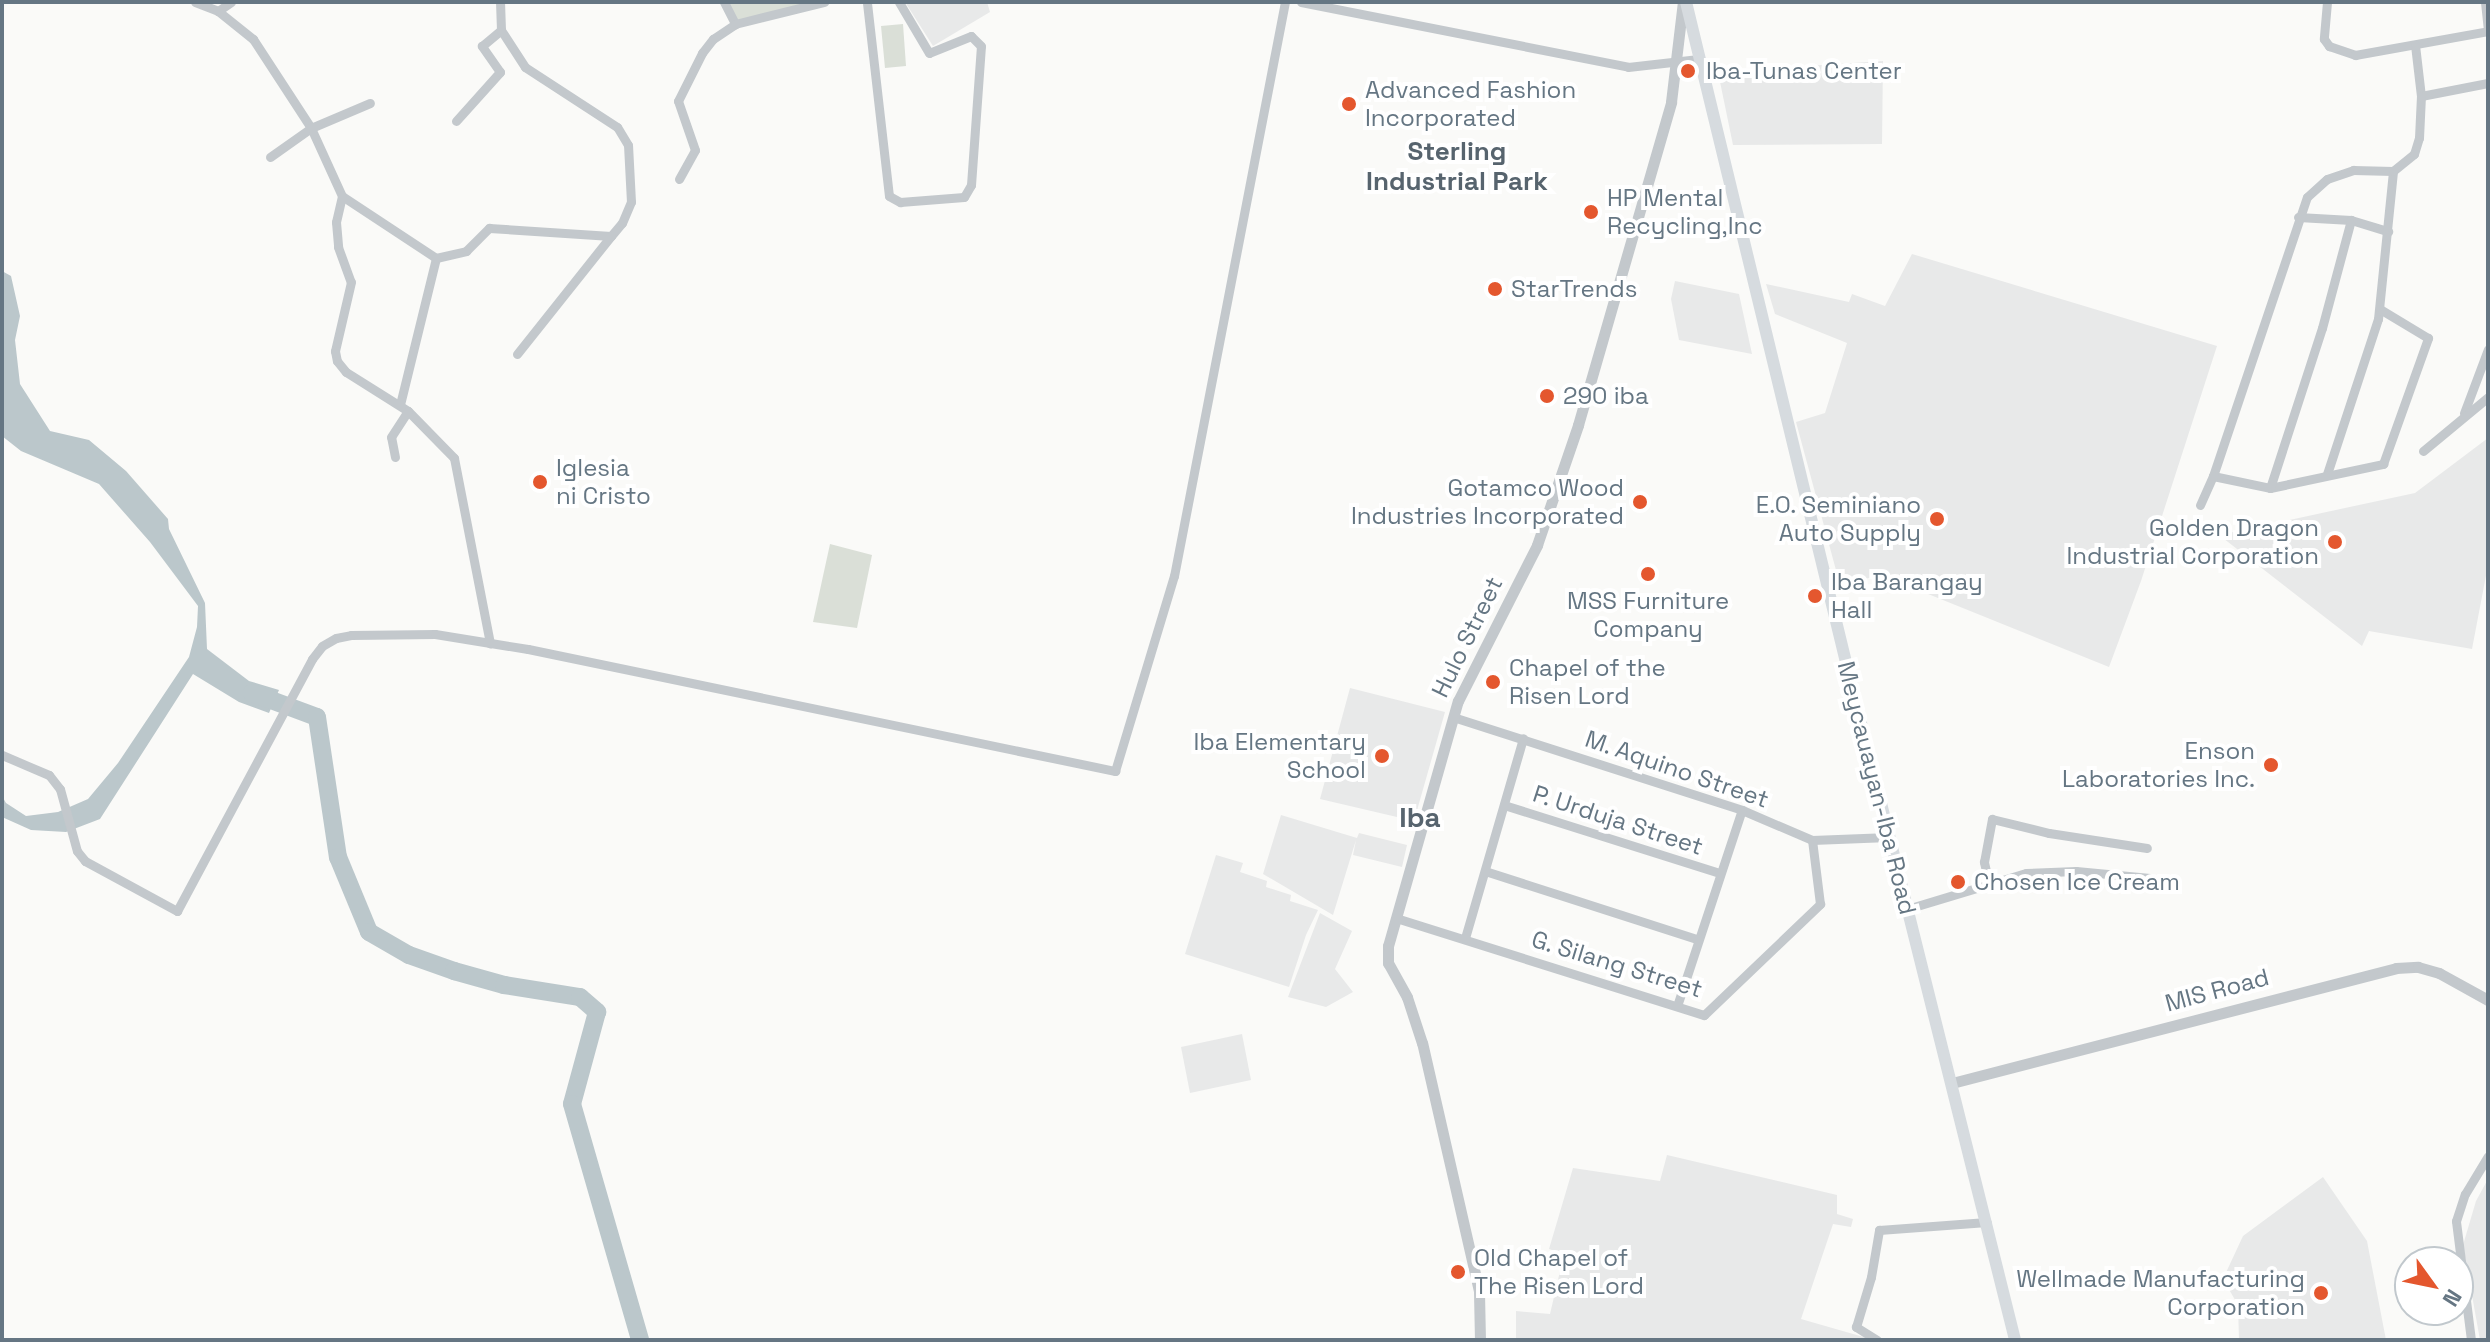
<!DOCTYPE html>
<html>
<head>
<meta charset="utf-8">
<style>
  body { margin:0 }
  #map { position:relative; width:2490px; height:1342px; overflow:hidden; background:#fafaf8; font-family:"Space Grotesk",sans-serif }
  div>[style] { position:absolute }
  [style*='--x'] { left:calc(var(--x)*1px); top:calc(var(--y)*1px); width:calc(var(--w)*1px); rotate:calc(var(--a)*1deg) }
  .built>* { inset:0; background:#e8e9e9 }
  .green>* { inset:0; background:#dadfd7 }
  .water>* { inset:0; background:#bbc7cb }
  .river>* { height:18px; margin:-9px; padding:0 9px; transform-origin:9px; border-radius:9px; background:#bbc7cb }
  .minor>* { height:9px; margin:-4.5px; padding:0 4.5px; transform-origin:4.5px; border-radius:4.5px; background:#c3c8cc }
  .tertiary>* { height:11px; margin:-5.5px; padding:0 5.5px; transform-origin:5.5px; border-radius:5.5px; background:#c3c8cc }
  .secondary>* { height:12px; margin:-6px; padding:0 6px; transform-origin:6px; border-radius:6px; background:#d6dbdf }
  .dots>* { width:22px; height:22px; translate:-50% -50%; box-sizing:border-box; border:4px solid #fff; border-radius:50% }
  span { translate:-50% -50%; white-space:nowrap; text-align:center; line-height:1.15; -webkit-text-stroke:8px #fff; paint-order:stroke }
  .poi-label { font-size:24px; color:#657683 }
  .left { translate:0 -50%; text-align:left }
  .right { translate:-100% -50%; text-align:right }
  .street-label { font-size:24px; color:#657683 }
  .neighbourhood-label { font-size:26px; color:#57646e; font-weight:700 }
  .quarter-label { font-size:28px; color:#57646e; font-weight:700 }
  .frame { position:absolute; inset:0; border:4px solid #657683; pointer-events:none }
  .north { position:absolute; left:2394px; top:1246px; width:80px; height:80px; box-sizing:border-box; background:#fff; border:2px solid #c1c8cd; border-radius:50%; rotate:123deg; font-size:22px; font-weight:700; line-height:32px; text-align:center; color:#657683 }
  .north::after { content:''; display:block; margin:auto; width:28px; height:36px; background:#e4572e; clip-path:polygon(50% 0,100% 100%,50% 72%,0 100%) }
</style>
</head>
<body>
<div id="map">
  <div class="built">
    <i style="clip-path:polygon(905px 2px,987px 2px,990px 12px,933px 46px)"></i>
    <i style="clip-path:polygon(1883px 61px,1882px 144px,1733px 145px,1718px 72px)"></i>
    <i style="clip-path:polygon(1912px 254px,2217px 346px,2141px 581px,2109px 667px,1881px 575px,1840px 585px,1796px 422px,1825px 413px,1847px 343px,1775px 314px,1766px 284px,1849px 302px,1852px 294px,1885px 306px)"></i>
    <i style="clip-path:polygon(1675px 281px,1739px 294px,1752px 354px,1679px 340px,1671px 299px)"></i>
    <i style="clip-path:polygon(2488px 438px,2488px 565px,2472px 649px,2369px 631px,2362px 646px,2219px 535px,2415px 493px)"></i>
    <i style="clip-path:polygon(1350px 688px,1445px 712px,1414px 821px,1320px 799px)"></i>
    <i style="clip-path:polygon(1281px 815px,1357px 838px,1359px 833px,1407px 845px,1402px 867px,1353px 855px,1356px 840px,1333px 915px,1263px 874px)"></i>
    <i style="clip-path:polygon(1216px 855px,1243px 863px,1240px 872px,1267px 881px,1266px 887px,1291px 895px,1290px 901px,1318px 910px,1306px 935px,1289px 987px,1185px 954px)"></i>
    <i style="clip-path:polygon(1320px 913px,1352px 931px,1335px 969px,1353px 992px,1326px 1007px,1288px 997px)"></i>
    <i style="clip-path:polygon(1242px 1034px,1251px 1080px,1190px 1093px,1181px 1047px)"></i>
    <i style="clip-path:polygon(1667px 1155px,1837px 1195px,1837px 1214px,1853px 1219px,1851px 1227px,1833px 1224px,1801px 1319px,1874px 1340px,1516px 1340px,1516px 1311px,1550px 1314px,1564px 1254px,1549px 1249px,1573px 1168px,1660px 1181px)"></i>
    <i style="clip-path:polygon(2323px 1177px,2367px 1241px,2386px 1340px,2239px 1340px,2238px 1305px,2223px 1279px,2243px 1236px)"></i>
    <i style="clip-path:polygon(2488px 1179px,2488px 1340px,2480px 1340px,2463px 1245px,2476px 1201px)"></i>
  </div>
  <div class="green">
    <i style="clip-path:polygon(724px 2px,824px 2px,735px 24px)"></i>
    <i style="clip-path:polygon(903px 24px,906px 66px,885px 68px,881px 26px)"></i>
    <i style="clip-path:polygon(830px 544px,872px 555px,857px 628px,813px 622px)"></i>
  </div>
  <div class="water">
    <i style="clip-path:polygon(2px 271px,11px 276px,20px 316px,15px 340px,20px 384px,50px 431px,89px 440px,126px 471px,168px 519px,169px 529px,205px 603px,207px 649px,249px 681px,279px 690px,269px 713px,239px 702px,193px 674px,100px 819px,66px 832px,31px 830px,2px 817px,2px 796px,6px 803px,26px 816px,58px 812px,88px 799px,118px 763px,189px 657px,197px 627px,198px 606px,150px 542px,99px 484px,21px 451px,2px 436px)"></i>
  </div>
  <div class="river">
    <i style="--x:252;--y:693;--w:69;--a:20.3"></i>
    <i style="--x:317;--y:717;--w:142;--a:81.5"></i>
    <i style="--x:338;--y:857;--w:81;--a:67.5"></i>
    <i style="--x:369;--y:932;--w:46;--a:29.9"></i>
    <i style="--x:409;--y:955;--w:48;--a:19.6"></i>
    <i style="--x:454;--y:971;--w:52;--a:15.6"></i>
    <i style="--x:504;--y:985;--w:77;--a:9"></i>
    <i style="--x:580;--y:997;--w:23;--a:41"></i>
    <i style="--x:597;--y:1012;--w:95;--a:105.2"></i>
    <i style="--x:572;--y:1104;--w:246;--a:73.9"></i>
  </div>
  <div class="minor">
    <i style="--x:195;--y:2;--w:25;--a:21"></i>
    <i style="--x:231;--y:2;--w:16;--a:145"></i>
    <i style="--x:218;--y:11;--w:45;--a:38.7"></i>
    <i style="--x:253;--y:39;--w:106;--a:56.9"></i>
    <i style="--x:311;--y:128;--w:75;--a:65.5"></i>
    <i style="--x:342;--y:196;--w:113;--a:33.4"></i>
    <i style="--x:436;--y:258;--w:151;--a:103.8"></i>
    <i style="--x:724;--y:2;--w:25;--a:63"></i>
    <i style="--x:1301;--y:2;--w:333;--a:11.2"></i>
    <i style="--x:1628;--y:67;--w:71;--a:-6.4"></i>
    <i style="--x:2327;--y:2;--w:37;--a:95"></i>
    <i style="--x:2324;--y:39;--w:9;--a:54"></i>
    <i style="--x:2329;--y:46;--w:28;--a:19"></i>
    <i style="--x:2355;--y:55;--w:135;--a:-10.2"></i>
    <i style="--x:2485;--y:2;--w:27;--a:84"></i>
    <i style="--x:867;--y:3;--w:194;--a:83.5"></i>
    <i style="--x:889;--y:196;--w:13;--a:29"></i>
    <i style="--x:900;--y:202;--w:64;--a:-4.5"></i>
    <i style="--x:964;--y:197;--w:14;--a:-60"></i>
    <i style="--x:971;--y:185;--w:139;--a:-85.9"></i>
    <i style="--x:981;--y:46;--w:14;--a:-135"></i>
    <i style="--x:971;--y:36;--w:45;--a:158"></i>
    <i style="--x:929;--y:53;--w:59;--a:-120.5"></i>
    <i style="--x:2415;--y:45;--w:51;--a:83.3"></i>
    <i style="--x:2421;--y:96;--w:68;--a:-11"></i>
    <i style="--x:456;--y:121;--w:66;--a:-48.1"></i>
    <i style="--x:500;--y:72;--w:32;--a:-125"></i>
    <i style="--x:482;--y:46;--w:25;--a:-40"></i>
    <i style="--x:270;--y:157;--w:50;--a:-35.3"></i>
    <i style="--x:311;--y:128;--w:64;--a:-23"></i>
    <i style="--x:679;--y:179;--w:33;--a:-61"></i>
    <i style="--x:695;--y:150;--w:52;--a:-109.1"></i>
    <i style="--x:678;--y:101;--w:54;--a:-63.4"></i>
    <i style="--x:702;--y:53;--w:18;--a:-52"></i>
    <i style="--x:713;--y:39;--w:27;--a:-34"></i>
    <i style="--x:735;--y:24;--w:92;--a:-13.9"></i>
    <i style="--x:342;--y:196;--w:27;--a:103"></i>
    <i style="--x:336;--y:222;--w:25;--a:85"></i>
    <i style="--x:338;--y:247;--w:37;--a:70"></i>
    <i style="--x:351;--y:282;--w:71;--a:103.1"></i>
    <i style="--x:335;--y:351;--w:10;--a:79"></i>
    <i style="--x:337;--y:361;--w:14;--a:51"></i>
    <i style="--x:346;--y:372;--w:73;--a:32.2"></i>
    <i style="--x:408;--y:411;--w:66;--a:45.6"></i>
    <i style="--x:454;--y:458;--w:189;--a:79"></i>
    <i style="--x:2298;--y:217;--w:53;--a:3.2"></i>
    <i style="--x:2351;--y:220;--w:39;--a:17"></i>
    <i style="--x:436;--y:258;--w:31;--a:-13"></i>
    <i style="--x:466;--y:251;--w:33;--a:-45"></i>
    <i style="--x:489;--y:228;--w:122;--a:3.8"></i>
    <i style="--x:611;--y:236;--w:17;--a:-50"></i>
    <i style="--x:622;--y:223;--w:23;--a:-67"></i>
    <i style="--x:631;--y:202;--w:57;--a:-93"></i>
    <i style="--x:628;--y:145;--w:21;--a:-121"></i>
    <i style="--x:617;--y:127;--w:110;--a:-146.9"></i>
    <i style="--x:525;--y:67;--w:44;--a:-123"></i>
    <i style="--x:501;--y:30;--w:28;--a:-92"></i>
    <i style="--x:517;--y:354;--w:151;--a:-51.5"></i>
    <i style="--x:2464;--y:413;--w:68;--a:-69.4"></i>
    <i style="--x:2423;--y:451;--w:85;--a:-39.7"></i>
    <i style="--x:395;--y:457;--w:20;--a:-101"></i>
    <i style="--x:391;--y:437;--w:31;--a:-57"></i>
    <i style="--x:2327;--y:474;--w:163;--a:-71.8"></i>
    <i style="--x:2378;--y:319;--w:149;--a:-84.2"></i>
    <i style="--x:2213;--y:476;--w:58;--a:11.9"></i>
    <i style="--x:2270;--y:488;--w:116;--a:-12"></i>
    <i style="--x:2383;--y:464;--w:134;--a:-70.3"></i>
    <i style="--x:2428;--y:338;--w:56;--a:-148.9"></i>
    <i style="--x:2270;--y:488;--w:168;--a:-72"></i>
    <i style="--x:2322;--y:328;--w:112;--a:-75"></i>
    <i style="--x:2200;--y:505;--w:32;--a:-66"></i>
    <i style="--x:2213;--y:476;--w:294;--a:-71.4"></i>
    <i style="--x:2307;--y:197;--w:27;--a:-42"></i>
    <i style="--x:2327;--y:179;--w:28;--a:-19"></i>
    <i style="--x:2353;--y:170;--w:40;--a:1.4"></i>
    <i style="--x:2393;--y:171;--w:27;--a:-39"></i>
    <i style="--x:2414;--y:154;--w:17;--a:-73"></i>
    <i style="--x:2419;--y:138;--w:42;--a:-87.3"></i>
    <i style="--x:1453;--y:717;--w:304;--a:17.8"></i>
    <i style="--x:1742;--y:810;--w:76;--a:23.2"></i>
    <i style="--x:1812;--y:840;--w:77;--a:-2.2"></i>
    <i style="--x:2;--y:755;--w:51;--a:23.1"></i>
    <i style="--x:49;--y:775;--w:18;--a:52"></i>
    <i style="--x:60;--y:789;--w:64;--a:74.7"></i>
    <i style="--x:77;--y:851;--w:13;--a:51"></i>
    <i style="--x:85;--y:861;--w:105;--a:28.5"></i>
    <i style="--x:177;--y:911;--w:286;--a:-61.8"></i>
    <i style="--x:312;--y:659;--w:16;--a:-52"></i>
    <i style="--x:322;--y:646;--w:16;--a:-30"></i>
    <i style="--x:336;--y:638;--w:15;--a:-11"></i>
    <i style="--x:351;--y:635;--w:84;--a:-0.7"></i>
    <i style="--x:435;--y:634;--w:94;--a:9.2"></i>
    <i style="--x:528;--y:649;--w:600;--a:11.74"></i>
    <i style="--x:1115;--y:771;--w:204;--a:-73.2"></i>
    <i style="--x:1174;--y:576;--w:585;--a:-79.06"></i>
    <i style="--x:1504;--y:805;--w:226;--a:17.5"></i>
    <i style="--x:1485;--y:871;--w:223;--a:17.8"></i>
    <i style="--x:1989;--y:884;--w:23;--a:-103"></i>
    <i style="--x:1984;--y:862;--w:44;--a:-79.5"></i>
    <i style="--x:1992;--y:819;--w:59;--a:13.8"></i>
    <i style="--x:2049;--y:833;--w:99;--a:8.7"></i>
    <i style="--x:1907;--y:909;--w:124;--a:-16.8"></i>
    <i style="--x:2026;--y:873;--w:50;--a:-2.3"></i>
    <i style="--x:2076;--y:871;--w:74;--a:5.4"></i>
    <i style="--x:1396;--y:918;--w:323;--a:17.5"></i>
    <i style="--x:1704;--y:1015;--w:161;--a:-43.7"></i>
    <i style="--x:1820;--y:904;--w:64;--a:-97.1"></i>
    <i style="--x:1465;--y:938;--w:208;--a:-73.8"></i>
    <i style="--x:1677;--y:1006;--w:206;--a:-71.7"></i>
    <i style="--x:1877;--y:1340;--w:25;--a:-148"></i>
    <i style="--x:1856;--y:1327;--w:52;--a:-73.3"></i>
    <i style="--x:1871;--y:1277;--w:48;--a:-80.3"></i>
    <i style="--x:1879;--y:1230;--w:108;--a:-4.2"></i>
    <i style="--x:2471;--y:1340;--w:120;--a:-97.2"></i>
    <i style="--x:2456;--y:1221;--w:28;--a:-72"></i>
    <i style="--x:2465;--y:1194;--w:44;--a:-58.8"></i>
  </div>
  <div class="tertiary">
    <i style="--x:1952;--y:1083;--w:459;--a:-14.5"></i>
    <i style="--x:2396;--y:968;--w:22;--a:-3"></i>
    <i style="--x:2418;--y:967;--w:22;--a:16"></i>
    <i style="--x:2439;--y:973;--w:56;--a:28.9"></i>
    <i style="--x:1480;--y:1340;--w:49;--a:-91.2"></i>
    <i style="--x:1479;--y:1291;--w:254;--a:-102.9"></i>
    <i style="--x:1422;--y:1043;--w:48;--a:-108.1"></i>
    <i style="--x:1407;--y:997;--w:39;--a:-119"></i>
    <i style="--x:1388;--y:963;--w:17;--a:-90"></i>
    <i style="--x:1388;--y:946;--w:255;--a:-74.1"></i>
    <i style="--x:1458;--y:701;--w:175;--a:-63.1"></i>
    <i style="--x:1537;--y:545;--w:127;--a:-71.1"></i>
    <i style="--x:1578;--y:425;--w:336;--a:-73.9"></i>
    <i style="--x:1671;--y:102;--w:101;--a:-83.2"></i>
  </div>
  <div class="secondary">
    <i style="--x:1686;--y:2;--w:701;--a:76.38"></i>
    <i style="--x:1851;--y:683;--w:677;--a:75.98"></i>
  </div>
  <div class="dots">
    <i style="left:1688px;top:71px;background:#e4572e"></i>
    <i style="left:1349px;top:104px;background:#e4572e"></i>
    <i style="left:1591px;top:212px;background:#e4572e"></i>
    <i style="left:1495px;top:289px;background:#e4572e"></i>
    <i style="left:1547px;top:396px;background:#e4572e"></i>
    <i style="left:540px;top:482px;background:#e4572e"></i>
    <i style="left:1640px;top:502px;background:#e4572e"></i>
    <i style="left:1937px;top:519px;background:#e4572e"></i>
    <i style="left:2335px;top:542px;background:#e4572e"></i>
    <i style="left:1648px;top:574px;background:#e4572e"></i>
    <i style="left:1815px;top:596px;background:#e4572e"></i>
    <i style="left:1493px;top:682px;background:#e4572e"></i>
    <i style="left:1382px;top:756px;background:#e4572e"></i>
    <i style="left:2271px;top:765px;background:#e4572e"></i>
    <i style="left:1958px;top:882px;background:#e4572e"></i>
    <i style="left:1458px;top:1272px;background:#e4572e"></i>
    <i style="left:2321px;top:1293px;background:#e4572e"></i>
  </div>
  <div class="poi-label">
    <span class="left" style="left:1706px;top:71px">Iba-Tunas Center</span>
    <span class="left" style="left:1365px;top:104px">Advanced Fashion<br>Incorporated</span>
    <span class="left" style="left:1607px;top:212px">HP Mental<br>Recycling,Inc</span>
    <span class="left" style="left:1511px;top:289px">StarTrends</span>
    <span class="left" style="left:1563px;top:396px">290 iba</span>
    <span class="left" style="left:556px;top:482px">Iglesia<br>ni Cristo</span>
    <span class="right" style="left:1624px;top:502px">Gotamco Wood<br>Industries Incorporated</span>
    <span class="right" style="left:1921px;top:519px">E.O. Seminiano<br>Auto Supply</span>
    <span class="right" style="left:2319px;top:542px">Golden Dragon<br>Industrial Corporation</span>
    <span class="left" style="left:1831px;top:596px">Iba Barangay<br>Hall</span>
    <span style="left:1648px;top:615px">MSS Furniture<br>Company</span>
    <span class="left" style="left:1509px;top:682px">Chapel of the<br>Risen Lord</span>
    <span class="right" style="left:1366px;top:756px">Iba Elementary<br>School</span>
    <span class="right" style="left:2255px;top:765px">Enson<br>Laboratories Inc.</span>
    <span class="left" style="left:1974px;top:882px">Chosen Ice Cream</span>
    <span class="left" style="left:1474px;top:1272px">Old Chapel of<br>The Risen Lord</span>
    <span class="right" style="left:2305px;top:1293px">Wellmade Manufacturing<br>Corporation</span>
  </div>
  <div class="street-label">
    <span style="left:1467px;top:637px;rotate:-64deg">Hulo Street</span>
    <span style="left:1677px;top:769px;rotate:19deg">M. Aquino Street</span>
    <span style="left:1877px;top:788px;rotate:76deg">Meycauayan-Iba Road</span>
    <span style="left:1618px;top:820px;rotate:18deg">P. Urduja Street</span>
    <span style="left:1617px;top:964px;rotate:17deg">G. Silang Street</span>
    <span style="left:2217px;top:990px;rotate:-15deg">MIS Road</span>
  </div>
  <div class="neighbourhood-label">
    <span style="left:1457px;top:167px">Sterling<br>Industrial Park</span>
  </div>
  <div class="quarter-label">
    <span style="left:1420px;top:817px">Iba</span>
  </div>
  <div class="frame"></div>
  <div class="north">N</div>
</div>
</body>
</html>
